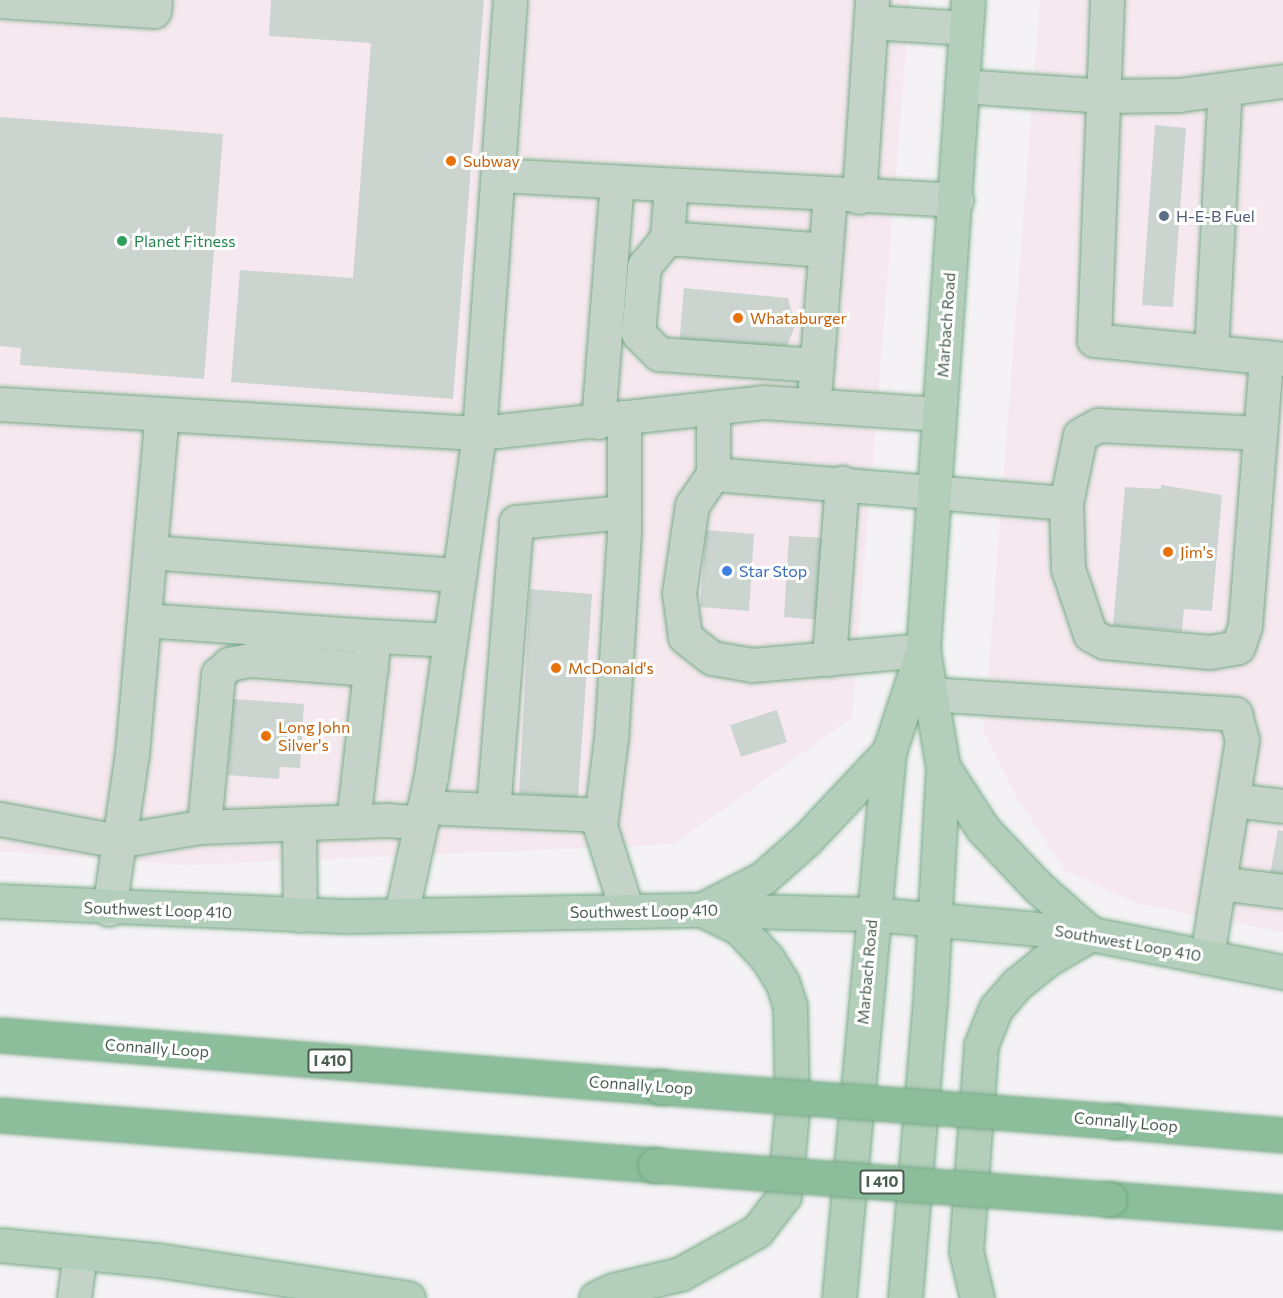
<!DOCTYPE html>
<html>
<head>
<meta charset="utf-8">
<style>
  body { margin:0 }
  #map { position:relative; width:1283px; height:1298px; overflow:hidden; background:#f4f2f4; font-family:Commissioner,sans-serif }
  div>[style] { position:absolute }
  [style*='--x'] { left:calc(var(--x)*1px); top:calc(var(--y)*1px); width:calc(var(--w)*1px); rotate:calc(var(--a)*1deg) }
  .commercial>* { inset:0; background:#f5e8ee }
  .building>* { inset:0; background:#ccd4d0 }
  .roads { filter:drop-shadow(0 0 2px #77aa87) drop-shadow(0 0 2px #77aa87) }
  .minor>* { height:33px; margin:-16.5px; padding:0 16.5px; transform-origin:16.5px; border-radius:16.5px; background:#c3d3c8 }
  .major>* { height:33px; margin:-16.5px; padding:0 16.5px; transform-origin:16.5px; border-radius:16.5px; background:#b3cfbb }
  .highway>* { height:33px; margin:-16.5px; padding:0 16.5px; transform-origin:16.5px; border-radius:16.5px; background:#8cbe9c }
  .bridges { filter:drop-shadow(0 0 2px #77aa87) drop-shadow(0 0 2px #77aa87) }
  .highway-bridge>* { height:33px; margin:-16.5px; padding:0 16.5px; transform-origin:16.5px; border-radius:16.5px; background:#8cbe9c }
  .dots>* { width:16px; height:16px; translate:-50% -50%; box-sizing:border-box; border:3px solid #fff; border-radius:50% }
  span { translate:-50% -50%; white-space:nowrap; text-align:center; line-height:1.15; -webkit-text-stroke:6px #fff; paint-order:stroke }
  .shield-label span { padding:2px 4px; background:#fff; border:2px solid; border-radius:4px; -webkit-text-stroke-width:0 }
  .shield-label { font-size:15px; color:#4a5f50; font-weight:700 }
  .food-label { font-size:16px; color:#c56008 }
  .left { translate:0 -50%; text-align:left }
  .service-label { font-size:16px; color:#4e5e75 }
  .leisure-label { font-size:16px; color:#27864d }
  .street-label { font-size:16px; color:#4a5f50 }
  .shop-label { font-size:16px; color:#366cbe }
</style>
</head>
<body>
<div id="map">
  <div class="commercial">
    <i style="clip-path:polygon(0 0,910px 0,852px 718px,674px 844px,186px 865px,0 851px)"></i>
    <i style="clip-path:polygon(1040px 0,1283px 0,1283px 932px,1136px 903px,1065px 870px,1018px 799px,984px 732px)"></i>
  </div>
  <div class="building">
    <i style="clip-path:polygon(271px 0,484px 0,453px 399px,231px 382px,240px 270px,353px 278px,371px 43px,269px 36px)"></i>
    <i style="clip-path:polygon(0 117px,223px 134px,204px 379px,20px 365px,21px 348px,0 346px)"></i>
    <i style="clip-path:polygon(1155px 125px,1186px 128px,1173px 307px,1142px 305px)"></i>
    <i style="clip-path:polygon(684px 288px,788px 298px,795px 326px,783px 356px,679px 346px)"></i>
    <i style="clip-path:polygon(1161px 485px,1222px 495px,1212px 611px,1184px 609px,1182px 631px,1113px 626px,1125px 487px,1161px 489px)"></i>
    <i style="clip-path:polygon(706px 530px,754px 534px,749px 611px,700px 607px)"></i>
    <i style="clip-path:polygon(789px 536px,829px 538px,822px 620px,784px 617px)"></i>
    <i style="clip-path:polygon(530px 589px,592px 594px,578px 798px,519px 794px)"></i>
    <i style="clip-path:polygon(233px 699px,304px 704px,300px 768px,280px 767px,279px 779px,228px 775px)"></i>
    <i style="clip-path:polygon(777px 710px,787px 742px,741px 757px,730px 725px)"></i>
    <i style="clip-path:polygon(1278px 830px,1283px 831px,1283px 877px,1270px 874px)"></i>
  </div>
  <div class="roads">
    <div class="minor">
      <i style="--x:1107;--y:0;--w:340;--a:92.2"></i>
      <i style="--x:1094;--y:340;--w:190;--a:5.7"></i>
      <i style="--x:0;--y:1;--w:154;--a:3.7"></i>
      <i style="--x:154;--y:11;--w:11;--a:-85"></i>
      <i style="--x:871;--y:22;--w:95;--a:3.6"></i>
      <i style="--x:962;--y:86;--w:144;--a:4"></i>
      <i style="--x:1106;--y:96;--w:72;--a:-0.8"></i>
      <i style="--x:1178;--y:95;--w:106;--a:-7.6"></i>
      <i style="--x:498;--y:175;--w:459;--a:3.1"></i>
      <i style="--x:671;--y:185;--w:53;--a:94.3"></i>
      <i style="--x:667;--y:238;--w:159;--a:4.3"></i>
      <i style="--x:859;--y:197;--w:197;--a:-86.2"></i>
      <i style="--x:667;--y:238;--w:36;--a:129"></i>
      <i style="--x:644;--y:266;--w:67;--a:95.1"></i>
      <i style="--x:638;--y:333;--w:30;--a:45"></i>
      <i style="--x:659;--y:354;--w:158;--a:4"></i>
      <i style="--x:1211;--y:352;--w:263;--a:-87"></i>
      <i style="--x:815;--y:385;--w:191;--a:-85.5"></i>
      <i style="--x:0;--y:404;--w:480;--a:3.5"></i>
      <i style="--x:479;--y:433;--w:286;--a:-6.2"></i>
      <i style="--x:763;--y:402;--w:176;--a:3.9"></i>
      <i style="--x:713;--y:408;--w:66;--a:90"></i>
      <i style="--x:713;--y:474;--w:37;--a:124"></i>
      <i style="--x:692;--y:505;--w:89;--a:98.4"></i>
      <i style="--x:679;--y:593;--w:44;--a:82.2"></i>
      <i style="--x:685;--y:637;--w:34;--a:38"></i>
      <i style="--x:712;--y:658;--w:41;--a:9.9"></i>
      <i style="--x:752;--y:665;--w:172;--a:-5"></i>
      <i style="--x:624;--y:417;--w:116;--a:90"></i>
      <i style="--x:624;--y:533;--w:205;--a:93.6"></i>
      <i style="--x:611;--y:738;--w:89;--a:97.1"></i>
      <i style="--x:600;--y:826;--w:89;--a:72.4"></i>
      <i style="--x:598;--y:422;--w:241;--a:-85.5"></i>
      <i style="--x:713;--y:474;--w:354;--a:4.7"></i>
      <i style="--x:1066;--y:503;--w:66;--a:88.3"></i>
      <i style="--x:1068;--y:569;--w:69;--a:71.3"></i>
      <i style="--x:1090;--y:634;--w:16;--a:30"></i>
      <i style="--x:1104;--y:642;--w:106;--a:5.4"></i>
      <i style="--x:1210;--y:652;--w:28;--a:-10"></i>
      <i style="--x:1238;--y:647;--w:22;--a:-72"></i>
      <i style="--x:1245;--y:626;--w:270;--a:-85.5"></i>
      <i style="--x:1066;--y:503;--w:69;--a:-78.4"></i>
      <i style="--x:1080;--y:435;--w:21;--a:-29"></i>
      <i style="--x:1098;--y:425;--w:162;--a:2.8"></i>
      <i style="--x:150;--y:552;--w:310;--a:4.3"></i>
      <i style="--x:144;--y:620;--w:231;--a:4"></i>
      <i style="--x:374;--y:636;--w:187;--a:96.4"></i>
      <i style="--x:374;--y:636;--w:76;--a:3"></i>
      <i style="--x:829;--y:659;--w:177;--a:-85.8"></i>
      <i style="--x:929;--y:694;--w:307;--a:3.7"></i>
      <i style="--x:1235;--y:714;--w:27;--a:75"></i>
      <i style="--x:1242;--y:740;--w:220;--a:99.2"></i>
      <i style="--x:1233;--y:800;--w:50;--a:6.8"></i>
      <i style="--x:424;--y:807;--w:177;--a:2.6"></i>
      <i style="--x:493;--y:810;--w:289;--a:-85.4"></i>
      <i style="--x:516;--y:522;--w:108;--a:-5.3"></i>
      <i style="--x:0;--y:819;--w:119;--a:10.6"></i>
      <i style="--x:117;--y:841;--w:84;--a:-9.6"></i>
      <i style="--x:200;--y:827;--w:188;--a:-2.1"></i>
      <i style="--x:388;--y:820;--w:33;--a:5"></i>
      <i style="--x:299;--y:825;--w:90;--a:89.4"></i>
      <i style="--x:204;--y:826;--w:153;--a:-84.7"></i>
      <i style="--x:218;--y:674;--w:15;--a:-42"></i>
      <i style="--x:229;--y:664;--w:21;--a:-11"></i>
      <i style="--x:250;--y:660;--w:121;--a:4.3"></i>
      <i style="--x:1219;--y:883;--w:64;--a:7.1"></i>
      <i style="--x:109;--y:909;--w:157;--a:-81.6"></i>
      <i style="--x:132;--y:754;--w:341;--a:-85"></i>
      <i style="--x:401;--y:915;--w:142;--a:-77.8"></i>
      <i style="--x:431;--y:776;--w:346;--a:-82"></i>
      <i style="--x:479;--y:433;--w:434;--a:-85.9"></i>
      <i style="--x:74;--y:1298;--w:46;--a:-82.6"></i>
    </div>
    <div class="major">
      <i style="--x:943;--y:767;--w:74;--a:57.2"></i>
      <i style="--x:983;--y:829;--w:80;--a:46.5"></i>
      <i style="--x:1038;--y:887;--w:71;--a:41.6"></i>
      <i style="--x:0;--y:901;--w:349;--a:2.5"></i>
      <i style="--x:349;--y:916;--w:352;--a:-1"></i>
      <i style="--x:701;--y:910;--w:172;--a:1.3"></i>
      <i style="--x:873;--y:914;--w:219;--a:5.2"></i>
      <i style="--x:1091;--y:934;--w:196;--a:11.2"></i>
      <i style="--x:705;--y:908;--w:65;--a:-27.3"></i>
      <i style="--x:763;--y:878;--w:57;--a:-41.5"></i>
      <i style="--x:806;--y:840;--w:121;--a:-46.7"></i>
      <i style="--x:0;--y:1245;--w:158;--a:5.5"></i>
      <i style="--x:157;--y:1260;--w:254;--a:8.6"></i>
      <i style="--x:596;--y:1298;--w:19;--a:-25"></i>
      <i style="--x:613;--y:1290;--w:69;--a:-13.4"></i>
      <i style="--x:680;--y:1274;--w:88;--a:-29.2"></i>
      <i style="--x:757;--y:1231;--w:44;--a:-52.4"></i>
      <i style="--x:784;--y:1196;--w:85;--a:-84.6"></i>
      <i style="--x:792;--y:1111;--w:105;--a:-91.1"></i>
      <i style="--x:790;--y:1006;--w:25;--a:-108"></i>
      <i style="--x:782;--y:982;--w:28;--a:-122"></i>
      <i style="--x:767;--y:958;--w:41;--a:-133"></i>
      <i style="--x:739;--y:928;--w:37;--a:-154"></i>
      <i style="--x:839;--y:1298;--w:548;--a:-84.77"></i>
      <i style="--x:889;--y:752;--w:99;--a:-71.7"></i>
      <i style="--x:905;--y:1298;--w:298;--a:-85.2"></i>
      <i style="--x:930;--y:1001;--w:234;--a:-86.8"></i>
      <i style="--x:943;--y:767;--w:119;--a:-99.7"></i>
      <i style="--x:923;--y:650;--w:652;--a:-86.04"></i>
      <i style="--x:977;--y:1298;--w:48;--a:-103.2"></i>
      <i style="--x:966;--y:1251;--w:207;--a:-85.8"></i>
      <i style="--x:981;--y:1045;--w:40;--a:-68"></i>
      <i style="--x:996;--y:1008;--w:32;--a:-49"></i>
      <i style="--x:1017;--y:984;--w:36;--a:-39"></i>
      <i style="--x:1045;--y:961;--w:53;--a:-30.4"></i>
    </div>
    <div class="highway">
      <i style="--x:0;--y:1035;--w:663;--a:4.5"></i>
      <i style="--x:0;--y:1115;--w:657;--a:4.37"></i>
      <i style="--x:1116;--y:1121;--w:168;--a:4.8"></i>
      <i style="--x:1110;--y:1199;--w:173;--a:4.3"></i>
    </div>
  </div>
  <div class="bridges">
    <div class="highway-bridge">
      <i style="--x:661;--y:1087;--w:456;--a:4.3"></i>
      <i style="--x:655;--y:1165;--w:456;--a:4.3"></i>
    </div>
  </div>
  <div class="dots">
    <i style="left:451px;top:161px;background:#e8710a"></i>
    <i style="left:1164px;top:216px;background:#5c6f8a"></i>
    <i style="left:122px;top:241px;background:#2e9e5b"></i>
    <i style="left:738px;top:318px;background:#e8710a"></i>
    <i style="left:1168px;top:552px;background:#e8710a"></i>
    <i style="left:727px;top:571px;background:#3f7fe0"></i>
    <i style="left:556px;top:668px;background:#e8710a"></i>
    <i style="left:266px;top:736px;background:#e8710a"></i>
  </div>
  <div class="shield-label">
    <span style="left:330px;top:1061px">I 410</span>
    <span style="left:882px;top:1182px">I 410</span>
  </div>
  <div class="food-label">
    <span class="left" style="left:463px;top:161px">Subway</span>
    <span class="left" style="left:750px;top:318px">Whataburger</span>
    <span class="left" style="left:1180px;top:552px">Jim's</span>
    <span class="left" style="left:568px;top:668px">McDonald's</span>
    <span class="left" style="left:278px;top:736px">Long John<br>Silver's</span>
  </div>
  <div class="service-label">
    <span class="left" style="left:1176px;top:216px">H-E-B Fuel</span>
  </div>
  <div class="leisure-label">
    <span class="left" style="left:134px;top:241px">Planet Fitness</span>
  </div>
  <div class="street-label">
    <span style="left:946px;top:325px;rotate:-86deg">Marbach Road</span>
    <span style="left:158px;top:910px;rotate:2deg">Southwest Loop 410</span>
    <span style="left:644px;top:911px;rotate:-1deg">Southwest Loop 410</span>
    <span style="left:1128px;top:943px;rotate:10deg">Southwest Loop 410</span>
    <span style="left:867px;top:972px;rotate:-85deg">Marbach Road</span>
    <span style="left:157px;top:1048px;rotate:4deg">Connally Loop</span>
    <span style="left:641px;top:1085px;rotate:4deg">Connally Loop</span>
    <span style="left:1126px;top:1122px;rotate:5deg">Connally Loop</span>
  </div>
  <div class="shop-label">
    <span class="left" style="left:739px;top:571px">Star Stop</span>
  </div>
</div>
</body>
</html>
